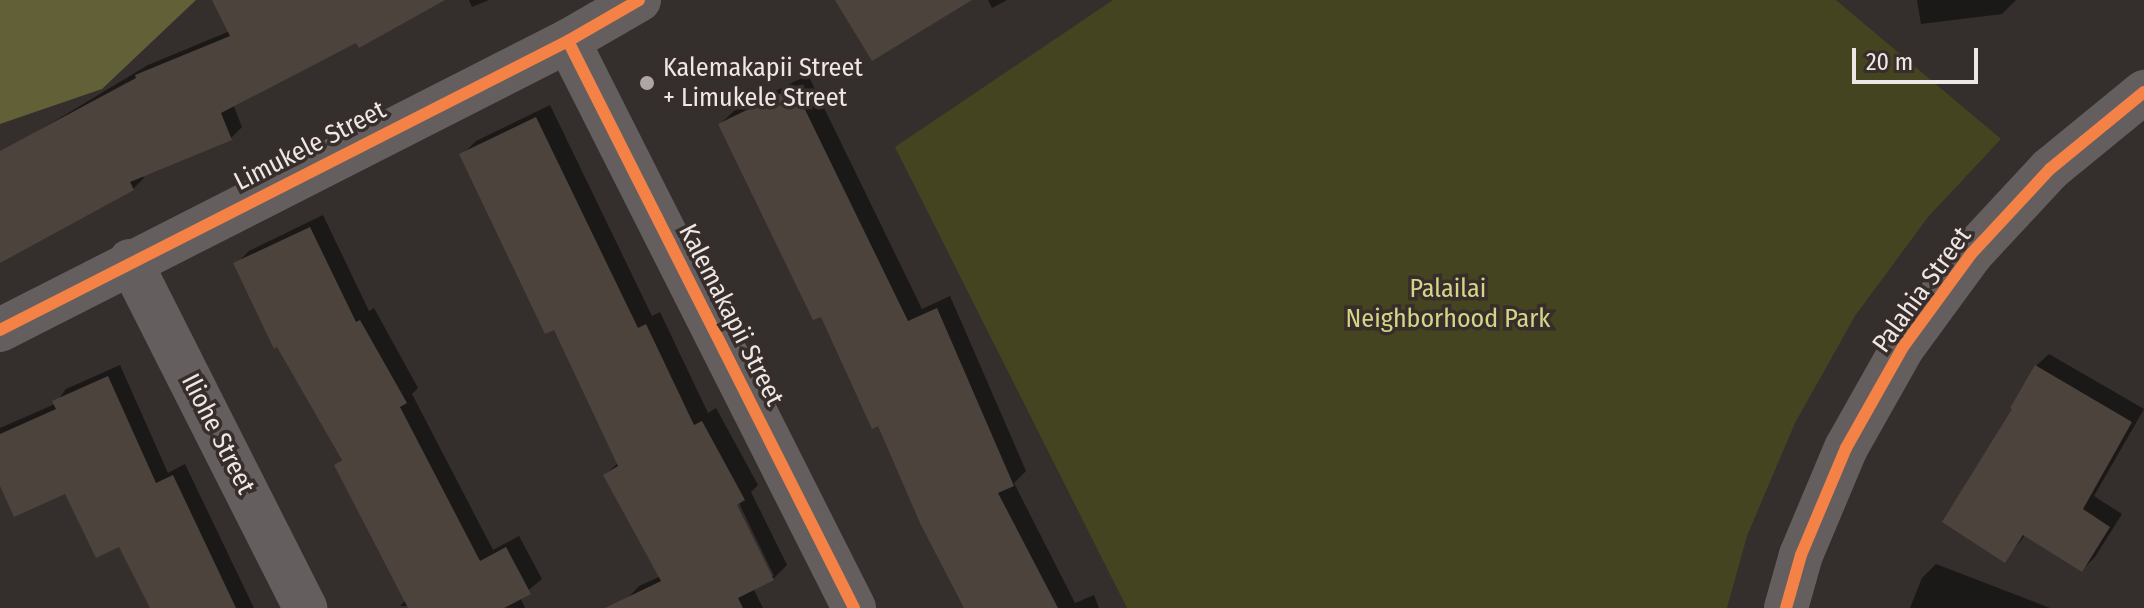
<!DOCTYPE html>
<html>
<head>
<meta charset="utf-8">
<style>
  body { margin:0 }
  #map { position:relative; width:2144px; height:608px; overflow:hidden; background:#342e2d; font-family:"Fira Sans Condensed",sans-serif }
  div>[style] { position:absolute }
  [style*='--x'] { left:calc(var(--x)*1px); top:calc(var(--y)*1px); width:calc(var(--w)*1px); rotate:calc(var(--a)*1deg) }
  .green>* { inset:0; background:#444421 }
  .forest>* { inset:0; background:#616036 }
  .shadow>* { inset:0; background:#0007 }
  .building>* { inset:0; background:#4c443c }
  .minor>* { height:44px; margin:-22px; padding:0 22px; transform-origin:22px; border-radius:22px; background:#645f5e }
  .cycleway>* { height:12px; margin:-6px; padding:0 6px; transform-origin:6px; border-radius:6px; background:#f48246 }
  .dots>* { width:22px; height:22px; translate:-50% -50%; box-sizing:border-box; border:4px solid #372d2a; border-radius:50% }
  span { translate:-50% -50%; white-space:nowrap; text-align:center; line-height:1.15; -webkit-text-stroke:7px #372d2a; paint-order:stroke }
  .poi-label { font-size:26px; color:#ede7e5 }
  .left { translate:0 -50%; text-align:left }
  .street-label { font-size:26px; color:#ede7e5 }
  .park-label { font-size:26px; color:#d4d587 }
  .scale { position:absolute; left:1852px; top:48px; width:126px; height:36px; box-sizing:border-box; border:4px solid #ede7e5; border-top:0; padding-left:10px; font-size:24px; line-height:28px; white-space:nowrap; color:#ede7e5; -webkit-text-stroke:6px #372d2a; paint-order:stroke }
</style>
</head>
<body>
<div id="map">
  <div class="green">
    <i style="clip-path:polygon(1113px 0,1836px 0,2001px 139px,1928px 217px,1855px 316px,1795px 423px,1747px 536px,1727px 608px,1127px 608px,895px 147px)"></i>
  </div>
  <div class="forest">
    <i style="clip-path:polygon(0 0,196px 0,102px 89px,0 124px)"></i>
  </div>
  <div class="shadow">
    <i style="clip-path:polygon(214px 0,441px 0,233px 104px,242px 127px,231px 138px,142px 175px,144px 178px,133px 189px,0 262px,0 154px,148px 65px,230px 31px)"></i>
    <i style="clip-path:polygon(469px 0,489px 0,472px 7px)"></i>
    <i style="clip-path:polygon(988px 0,1007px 0,992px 8px)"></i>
    <i style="clip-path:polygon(1917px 0,2016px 0,2002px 14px,1921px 24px)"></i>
    <i style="clip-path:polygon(808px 75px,922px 309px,950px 296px,1026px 471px,1014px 483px,1075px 603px,1094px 595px,1099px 608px,966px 608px,879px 424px,720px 124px,734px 111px)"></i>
    <i style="clip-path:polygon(evenodd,550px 105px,652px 316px,660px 312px,708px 413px,716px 408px,758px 485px,751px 492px,787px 565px,773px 579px,753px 588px,763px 608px,629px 608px,626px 600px,639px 586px,661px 576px,605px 475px,619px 462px,555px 327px,462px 155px,476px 141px,550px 105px,735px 495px,774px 576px,770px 576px,731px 496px,735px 495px)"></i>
    <i style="clip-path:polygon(323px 215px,369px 311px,374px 308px,418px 388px,412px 394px,493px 550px,519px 536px,542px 579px,520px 597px,525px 608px,400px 606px,406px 600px,336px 465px,343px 458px,236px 264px,249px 251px)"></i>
    <i style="clip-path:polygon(2049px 354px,2144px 409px,2094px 496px,2122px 514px,2095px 557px,2082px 570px,2026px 534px,2005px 560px,2015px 409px,2036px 366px)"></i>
    <i style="clip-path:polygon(120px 365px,168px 473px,185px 464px,254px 608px,152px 608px,120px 544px,66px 491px,0 481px,0 428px,55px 404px,66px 389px)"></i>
    <i style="clip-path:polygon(1936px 564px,2050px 608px,1910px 608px,1922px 578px)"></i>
  </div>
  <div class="building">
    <i style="clip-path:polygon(212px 0,445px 0,359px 48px,356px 43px,221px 113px,232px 140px,130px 182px,134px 190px,0 263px,0 151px,136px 78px,135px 75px,230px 36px)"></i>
    <i style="clip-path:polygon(835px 0,972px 0,872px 61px)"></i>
    <i style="clip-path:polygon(794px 87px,908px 321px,937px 308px,1014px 486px,998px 493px,1058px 608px,964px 608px,920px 523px,878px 426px,872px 429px,821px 317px,813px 320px,718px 124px)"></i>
    <i style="clip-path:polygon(536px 117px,638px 328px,646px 324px,694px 425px,702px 421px,745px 500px,737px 505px,774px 580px,738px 598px,743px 608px,605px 608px,661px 581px,603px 475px,618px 466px,554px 330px,545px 334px,459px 154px)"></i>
    <i style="clip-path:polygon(310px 227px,356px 322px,360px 320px,407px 403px,400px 407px,480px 561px,506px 547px,531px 594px,504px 608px,408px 608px,334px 465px,342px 460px,277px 347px,274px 349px,233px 263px)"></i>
    <i style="clip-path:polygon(2035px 365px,2132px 422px,2083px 509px,2110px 527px,2082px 572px,2023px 535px,2005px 563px,1942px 522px,2012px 409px,2010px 408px)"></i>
    <i style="clip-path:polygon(108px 376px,156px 483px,173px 475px,236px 608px,150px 608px,119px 547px,96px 558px,65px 494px,14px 517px,0 486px,0 434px,56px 409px,52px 401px)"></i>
  </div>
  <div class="minor">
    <i style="--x:568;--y:41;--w:635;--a:63.23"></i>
    <i style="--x:130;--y:261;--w:389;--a:63.2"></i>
    <i style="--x:0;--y:330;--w:637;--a:-26.97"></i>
    <i style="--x:568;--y:41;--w:82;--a:-30"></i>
    <i style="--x:1786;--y:608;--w:55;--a:-74.2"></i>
    <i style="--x:1801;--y:555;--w:116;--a:-67.2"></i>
    <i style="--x:1846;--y:448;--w:116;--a:-60.6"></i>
    <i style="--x:1903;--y:347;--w:115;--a:-53.8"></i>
    <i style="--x:1971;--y:254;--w:116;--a:-47.1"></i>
    <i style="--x:2050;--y:169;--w:122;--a:-39.3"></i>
  </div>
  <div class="cycleway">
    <i style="--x:568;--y:41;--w:635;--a:63.23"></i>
    <i style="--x:0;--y:330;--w:637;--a:-26.97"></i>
    <i style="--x:568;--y:41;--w:82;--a:-30"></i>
    <i style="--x:1786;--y:608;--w:55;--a:-74.2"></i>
    <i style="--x:1801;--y:555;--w:116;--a:-67.2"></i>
    <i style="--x:1846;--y:448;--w:116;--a:-60.6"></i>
    <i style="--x:1903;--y:347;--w:115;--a:-53.8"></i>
    <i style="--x:1971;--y:254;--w:116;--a:-47.1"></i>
    <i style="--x:2050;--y:169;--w:122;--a:-39.3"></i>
  </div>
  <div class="dots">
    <i style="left:647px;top:83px;background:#aca6a5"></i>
  </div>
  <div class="poi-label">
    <span class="left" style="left:663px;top:83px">Kalemakapii Street<br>+ Limukele Street</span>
  </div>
  <div class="street-label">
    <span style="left:310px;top:146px;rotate:-27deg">Limukele Street</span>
    <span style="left:1922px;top:290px;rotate:-54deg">Palahia Street</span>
    <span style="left:731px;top:315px;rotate:63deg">Kalemakapii Street</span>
    <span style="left:218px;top:434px;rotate:63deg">Iliohe Street</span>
  </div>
  <div class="park-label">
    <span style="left:1448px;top:304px">Palailai<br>Neighborhood Park</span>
  </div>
  <div class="scale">20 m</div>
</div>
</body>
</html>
